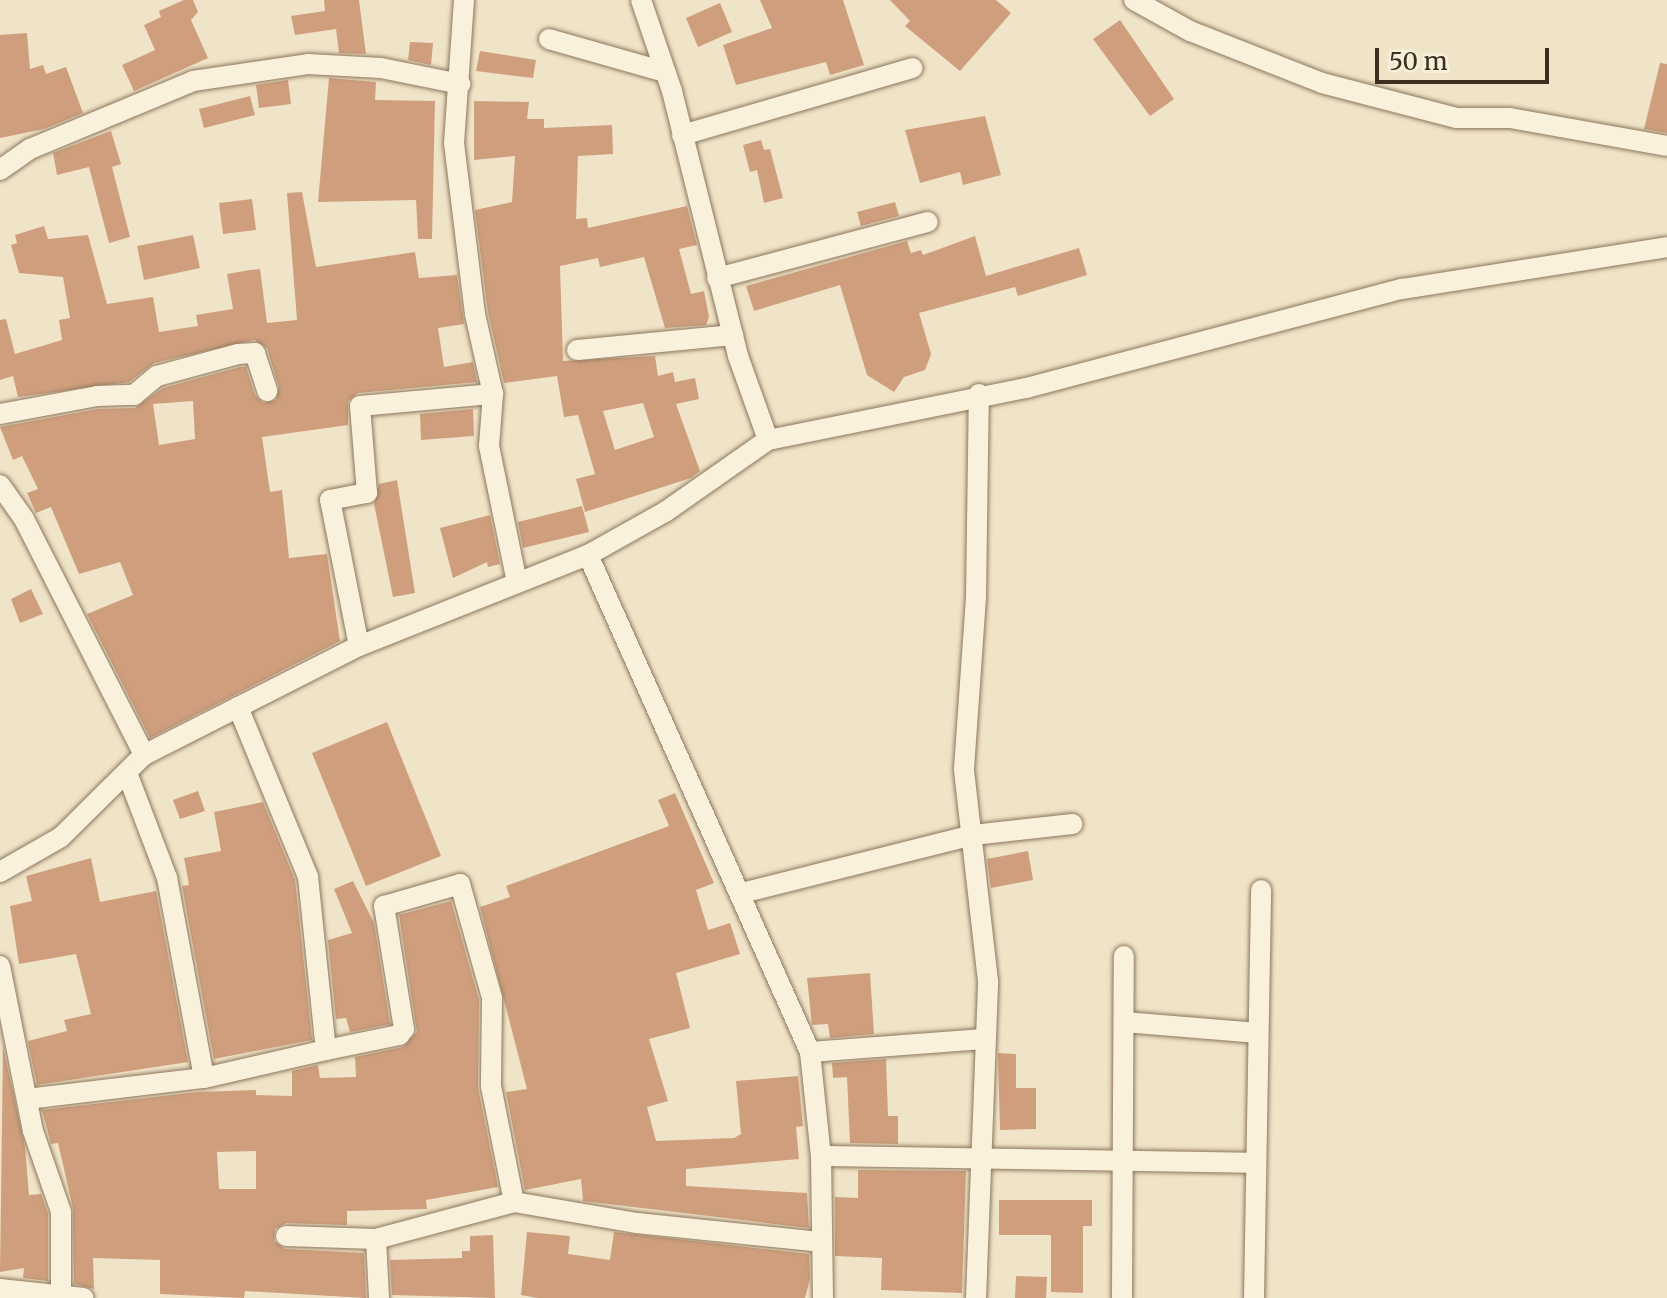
<!DOCTYPE html>
<html>
<head>
<meta charset="utf-8">
<style>
  body { margin:0 }
  #map { position:relative; width:1667px; height:1298px; overflow:hidden; background:#f0e4c8; font-family:Merriweather,serif }
  div>[style] { position:absolute }
  [style*='--x'] { left:calc(var(--x)*1px); top:calc(var(--y)*1px); width:calc(var(--w)*1px); rotate:calc(var(--a)*1deg) }
  .building>* { inset:0; background:#cf9f7d }
  .roads { filter:drop-shadow(0 0 2px #8d765c) drop-shadow(0 0 2px #8d765c) }
  .minor>* { height:20px; margin:-10px; padding:0 10px; transform-origin:10px; border-radius:10px; background:#faf1dc }
  span { translate:-50% -50%; white-space:nowrap; text-align:center; line-height:1.15; -webkit-text-stroke:6px #f7eed8; paint-order:stroke }
  .scale { position:absolute; left:1375px; top:48px; width:174px; height:36px; box-sizing:border-box; border:4px solid #3d2e20; border-top:0; padding-left:10px; font-size:24px; line-height:28px; white-space:nowrap; color:#3d2e20; -webkit-text-stroke:6px #f7eed8; paint-order:stroke }
</style>
</head>
<body>
<div id="map">
  <div class="building">
    <i style="clip-path:polygon(184px 0,193px 0,198px 12px,191px 20px,208px 58px,134px 91px,122px 65px,155px 50px,144px 25px,161px 17px,159px 11px)"></i>
    <i style="clip-path:polygon(324px 0,359px 0,366px 54px,339px 53px,336px 29px,295px 35px,291px 16px,325px 11px)"></i>
    <i style="clip-path:polygon(760px 0,843px 0,864px 65px,830px 75px,826px 62px,736px 85px,723px 45px,772px 28px)"></i>
    <i style="clip-path:polygon(890px 0,996px 0,1011px 13px,960px 71px,905px 26px,910px 21px)"></i>
    <i style="clip-path:polygon(720px 3px,732px 32px,698px 47px,686px 18px)"></i>
    <i style="clip-path:polygon(1120px 20px,1174px 99px,1150px 116px,1093px 39px)"></i>
    <i style="clip-path:polygon(27px 33px,30px 69px,43px 65px,46px 74px,66px 67px,83px 113px,44px 129px,0 138px,0 35px)"></i>
    <i style="clip-path:polygon(410px 42px,433px 43px,431px 65px,408px 60px)"></i>
    <i style="clip-path:polygon(480px 51px,536px 60px,533px 78px,476px 71px)"></i>
    <i style="clip-path:polygon(1660px 63px,1667px 64px,1667px 133px,1644px 129px)"></i>
    <i style="clip-path:polygon(329px 78px,376px 82px,375px 100px,435px 101px,432px 239px,418px 239px,416px 200px,318px 202px)"></i>
    <i style="clip-path:polygon(288px 80px,291px 104px,259px 108px,256px 85px)"></i>
    <i style="clip-path:polygon(250px 96px,255px 115px,204px 128px,199px 109px)"></i>
    <i style="clip-path:polygon(evenodd,474px 101px,529px 102px,527px 119px,544px 119px,544px 128px,612px 125px,613px 154px,578px 156px,576px 219px,587px 218px,588px 228px,687px 206px,697px 245px,679px 249px,691px 294px,704px 291px,709px 317px,706px 325px,665px 328px,644px 257px,600px 267px,598px 258px,560px 266px,563px 361px,655px 356px,658px 376px,673px 372px,675px 382px,695px 378px,699px 399px,676px 404px,700px 471px,691px 478px,585px 512px,576px 479px,595px 474px,578px 415px,564px 417px,557px 376px,504px 383px,488px 312px,475px 210px,512px 202px,515px 156px,474px 160px,474px 101px,643px 403px,654px 437px,615px 450px,603px 411px,643px 403px)"></i>
    <i style="clip-path:polygon(985px 116px,1001px 175px,963px 185px,960px 172px,920px 183px,905px 130px)"></i>
    <i style="clip-path:polygon(111px 131px,121px 164px,112px 167px,130px 237px,109px 243px,89px 167px,57px 175px,53px 153px)"></i>
    <i style="clip-path:polygon(761px 140px,764px 150px,770px 149px,783px 198px,764px 203px,757px 170px,750px 172px,743px 145px)"></i>
    <i style="clip-path:polygon(evenodd,302px 192px,316px 267px,415px 252px,419px 278px,457px 275px,464px 324px,438px 328px,444px 367px,473px 362px,477px 382px,358px 393px,348px 401px,348px 425px,262px 437px,270px 492px,282px 490px,289px 558px,327px 554px,340px 641px,150px 738px,87px 614px,133px 595px,120px 562px,79px 574px,51px 507px,36px 513px,27px 493px,38px 489px,22px 456px,13px 460px,0 427px,98px 409px,135px 408px,163px 388px,240px 367px,246px 367px,255px 395px,263px 403px,276px 400px,279px 387px,267px 348px,254px 340px,154px 363px,129px 382px,18px 397px,13px 376px,0 380px,0 320px,6px 319px,15px 354px,62px 340px,59px 320px,70px 318px,63px 277px,19px 273px,11px 245px,17px 243px,15px 235px,44px 226px,48px 239px,88px 235px,107px 304px,153px 297px,159px 332px,198px 326px,196px 315px,233px 309px,227px 274px,250px 270px,260px 269px,267px 323px,297px 320px,287px 193px,302px 192px,193px 401px,195px 439px,159px 445px,153px 404px,193px 401px)"></i>
    <i style="clip-path:polygon(252px 199px,256px 230px,223px 234px,219px 203px)"></i>
    <i style="clip-path:polygon(895px 202px,899px 216px,861px 226px,857px 212px)"></i>
    <i style="clip-path:polygon(193px 235px,200px 268px,144px 280px,137px 246px)"></i>
    <i style="clip-path:polygon(975px 236px,986px 276px,1079px 248px,1087px 275px,1018px 296px,1015px 287px,919px 313px,931px 354px,925px 370px,904px 377px,894px 392px,867px 375px,840px 285px,754px 311px,746px 286px,907px 241px,911px 253px,921px 250px,923px 255px)"></i>
    <i style="clip-path:polygon(473px 409px,474px 436px,421px 440px,420px 414px)"></i>
    <i style="clip-path:polygon(397px 480px,415px 593px,393px 597px,374px 504px,379px 484px)"></i>
    <i style="clip-path:polygon(582px 506px,589px 532px,523px 548px,518px 522px)"></i>
    <i style="clip-path:polygon(490px 515px,500px 564px,488px 567px,487px 562px,453px 578px,440px 528px)"></i>
    <i style="clip-path:polygon(31px 589px,43px 614px,20px 623px,11px 599px)"></i>
    <i style="clip-path:polygon(387px 722px,441px 856px,366px 886px,312px 753px)"></i>
    <i style="clip-path:polygon(198px 791px,205px 811px,180px 819px,173px 800px)"></i>
    <i style="clip-path:polygon(675px 793px,714px 883px,696px 890px,708px 930px,730px 923px,740px 954px,676px 973px,690px 1028px,649px 1039px,668px 1101px,647px 1107px,656px 1141px,734px 1138px,741px 1134px,736px 1081px,798px 1076px,803px 1126px,796px 1127px,799px 1159px,686px 1169px,686px 1186px,807px 1193px,809px 1228px,583px 1201px,581px 1179px,525px 1190px,506px 1092px,527px 1089px,480px 907px,510px 897px,506px 886px,669px 826px,658px 800px)"></i>
    <i style="clip-path:polygon(263px 802px,295px 880px,312px 1040px,214px 1059px,182px 886px,189px 885px,184px 858px,221px 851px,214px 812px)"></i>
    <i style="clip-path:polygon(1028px 851px,1033px 880px,991px 888px,987px 859px)"></i>
    <i style="clip-path:polygon(91px 858px,100px 902px,156px 891px,188px 1062px,37px 1085px,28px 1041px,67px 1031px,64px 1020px,91px 1014px,76px 954px,19px 964px,10px 906px,32px 901px,26px 876px)"></i>
    <i style="clip-path:polygon(353px 881px,374px 923px,390px 1024px,350px 1032px,346px 1018px,336px 1019px,328px 940px,352px 933px,334px 889px)"></i>
    <i style="clip-path:polygon(evenodd,451px 901px,479px 1000px,478px 1088px,498px 1187px,426px 1200px,427px 1209px,347px 1211px,347px 1225px,286px 1223px,275px 1229px,274px 1241px,285px 1249px,364px 1253px,366px 1298px,245px 1291px,244px 1298px,160px 1294px,160px 1260px,93px 1258px,94px 1289px,74px 1284px,73px 1208px,58px 1143px,51px 1144px,42px 1110px,198px 1092px,256px 1090px,256px 1095px,292px 1096px,292px 1071px,318px 1065px,320px 1078px,356px 1077px,355px 1057px,403px 1047px,417px 1032px,399px 915px,451px 901px,256px 1151px,256px 1189px,219px 1189px,217px 1152px,256px 1151px)"></i>
    <i style="clip-path:polygon(870px 973px,874px 1034px,830px 1038px,828px 1024px,812px 1025px,807px 978px)"></i>
    <i style="clip-path:polygon(3px 1047px,25px 1147px,29px 1195px,41px 1194px,48px 1214px,48px 1281px,23px 1278px,24px 1268px,0 1272px)"></i>
    <i style="clip-path:polygon(998px 1053px,1016px 1054px,1016px 1088px,1036px 1088px,1036px 1129px,1000px 1130px)"></i>
    <i style="clip-path:polygon(886px 1059px,888px 1116px,898px 1116px,898px 1144px,850px 1143px,847px 1077px,833px 1078px,832px 1063px)"></i>
    <i style="clip-path:polygon(858px 1170px,966px 1171px,962px 1293px,881px 1290px,882px 1258px,835px 1256px,835px 1197px,858px 1198px)"></i>
    <i style="clip-path:polygon(999px 1200px,1092px 1200px,1092px 1226px,1083px 1226px,1083px 1293px,1051px 1292px,1051px 1235px,999px 1235px)"></i>
    <i style="clip-path:polygon(527px 1232px,570px 1236px,568px 1254px,610px 1260px,614px 1232px,809px 1254px,810px 1279px,805px 1298px,537px 1298px,521px 1295px)"></i>
    <i style="clip-path:polygon(493px 1235px,495px 1298px,392px 1295px,390px 1260px,462px 1258px,462px 1251px,470px 1251px,470px 1236px)"></i>
    <i style="clip-path:polygon(1016px 1276px,1047px 1277px,1046px 1298px,1015px 1298px)"></i>
  </div>
  <div class="roads">
    <div class="minor">
      <i style="--x:641;--y:0;--w:96;--a:71.2"></i>
      <i style="--x:672;--y:91;--w:273;--a:76"></i>
      <i style="--x:738;--y:356;--w:89;--a:70.3"></i>
      <i style="--x:1134;--y:0;--w:64;--a:29"></i>
      <i style="--x:1190;--y:31;--w:142;--a:21.5"></i>
      <i style="--x:1322;--y:83;--w:138;--a:14.6"></i>
      <i style="--x:1456;--y:118;--w:54;--a:0"></i>
      <i style="--x:1510;--y:118;--w:159;--a:10.1"></i>
      <i style="--x:549;--y:39;--w:121;--a:15.9"></i>
      <i style="--x:682;--y:135;--w:240;--a:-16.2"></i>
      <i style="--x:0;--y:170;--w:37;--a:-35"></i>
      <i style="--x:30;--y:149;--w:177;--a:-22.6"></i>
      <i style="--x:193;--y:81;--w:116;--a:-8.4"></i>
      <i style="--x:308;--y:64;--w:73;--a:3.1"></i>
      <i style="--x:381;--y:68;--w:81;--a:11.4"></i>
      <i style="--x:717;--y:278;--w:218;--a:-14.9"></i>
      <i style="--x:577;--y:350;--w:157;--a:-5.5"></i>
      <i style="--x:493;--y:394;--w:52;--a:94.4"></i>
      <i style="--x:489;--y:446;--w:139;--a:78.4"></i>
      <i style="--x:0;--y:414;--w:99;--a:-10.5"></i>
      <i style="--x:97;--y:396;--w:37;--a:-2"></i>
      <i style="--x:134;--y:395;--w:30;--a:-40"></i>
      <i style="--x:157;--y:376;--w:84;--a:-15.2"></i>
      <i style="--x:238;--y:354;--w:17;--a:-3"></i>
      <i style="--x:255;--y:353;--w:40;--a:72"></i>
      <i style="--x:0;--y:485;--w:42;--a:54.8"></i>
      <i style="--x:24;--y:519;--w:265;--a:63"></i>
      <i style="--x:588;--y:555;--w:544;--a:65.93"></i>
      <i style="--x:810;--y:1052;--w:105;--a:84"></i>
      <i style="--x:821;--y:1156;--w:142;--a:89.2"></i>
      <i style="--x:359;--y:646;--w:149;--a:-101.2"></i>
      <i style="--x:330;--y:500;--w:38;--a:-11"></i>
      <i style="--x:367;--y:493;--w:87;--a:-94.6"></i>
      <i style="--x:360;--y:406;--w:134;--a:-5.2"></i>
      <i style="--x:493;--y:394;--w:82;--a:-102.7"></i>
      <i style="--x:475;--y:314;--w:172;--a:-97"></i>
      <i style="--x:454;--y:143;--w:143;--a:-86"></i>
      <i style="--x:238;--y:707;--w:184;--a:67.6"></i>
      <i style="--x:308;--y:877;--w:174;--a:84.1"></i>
      <i style="--x:326;--y:1050;--w:75;--a:-11.6"></i>
      <i style="--x:399;--y:1035;--w:8;--a:-50"></i>
      <i style="--x:404;--y:1029;--w:125;--a:-99.2"></i>
      <i style="--x:384;--y:906;--w:79;--a:-16.1"></i>
      <i style="--x:460;--y:884;--w:118;--a:74.3"></i>
      <i style="--x:492;--y:998;--w:88;--a:90.7"></i>
      <i style="--x:491;--y:1086;--w:118;--a:78.8"></i>
      <i style="--x:127;--y:773;--w:112;--a:69.1"></i>
      <i style="--x:167;--y:878;--w:203;--a:79.5"></i>
      <i style="--x:0;--y:872;--w:70;--a:-29.8"></i>
      <i style="--x:61;--y:837;--w:117;--a:-44.7"></i>
      <i style="--x:144;--y:755;--w:241;--a:-26.9"></i>
      <i style="--x:359;--y:646;--w:246;--a:-21.7"></i>
      <i style="--x:588;--y:555;--w:88;--a:-29.2"></i>
      <i style="--x:665;--y:512;--w:126;--a:-35"></i>
      <i style="--x:768;--y:440;--w:263;--a:-11.4"></i>
      <i style="--x:1026;--y:388;--w:389;--a:-14.8"></i>
      <i style="--x:1402;--y:289;--w:268;--a:-9"></i>
      <i style="--x:742;--y:893;--w:238;--a:-14.1"></i>
      <i style="--x:973;--y:835;--w:100;--a:-6.3"></i>
      <i style="--x:0;--y:966;--w:168;--a:78.7"></i>
      <i style="--x:33;--y:1131;--w:86;--a:70.9"></i>
      <i style="--x:61;--y:1212;--w:82;--a:90"></i>
      <i style="--x:1125;--y:1022;--w:133;--a:4.7"></i>
      <i style="--x:810;--y:1052;--w:174;--a:-4.3"></i>
      <i style="--x:27;--y:1099;--w:178;--a:-6.8"></i>
      <i style="--x:204;--y:1078;--w:125;--a:-12.9"></i>
      <i style="--x:821;--y:1156;--w:435;--a:0.9"></i>
      <i style="--x:286;--y:1236;--w:90;--a:1.9"></i>
      <i style="--x:0;--y:1289;--w:84;--a:6.1"></i>
      <i style="--x:379;--y:1298;--w:59;--a:-92.9"></i>
      <i style="--x:376;--y:1239;--w:143;--a:-15"></i>
      <i style="--x:514;--y:1202;--w:125;--a:9.7"></i>
      <i style="--x:637;--y:1223;--w:184;--a:5.9"></i>
      <i style="--x:976;--y:1298;--w:317;--a:-87.8"></i>
      <i style="--x:988;--y:981;--w:213;--a:-96.5"></i>
      <i style="--x:964;--y:769;--w:171;--a:-86"></i>
      <i style="--x:976;--y:598;--w:204;--a:-89.2"></i>
      <i style="--x:1122;--y:1298;--w:342;--a:-89.7"></i>
      <i style="--x:1254;--y:1298;--w:408;--a:-89"></i>
    </div>
  </div>
  <div class="scale">50 m</div>
</div>
</body>
</html>
